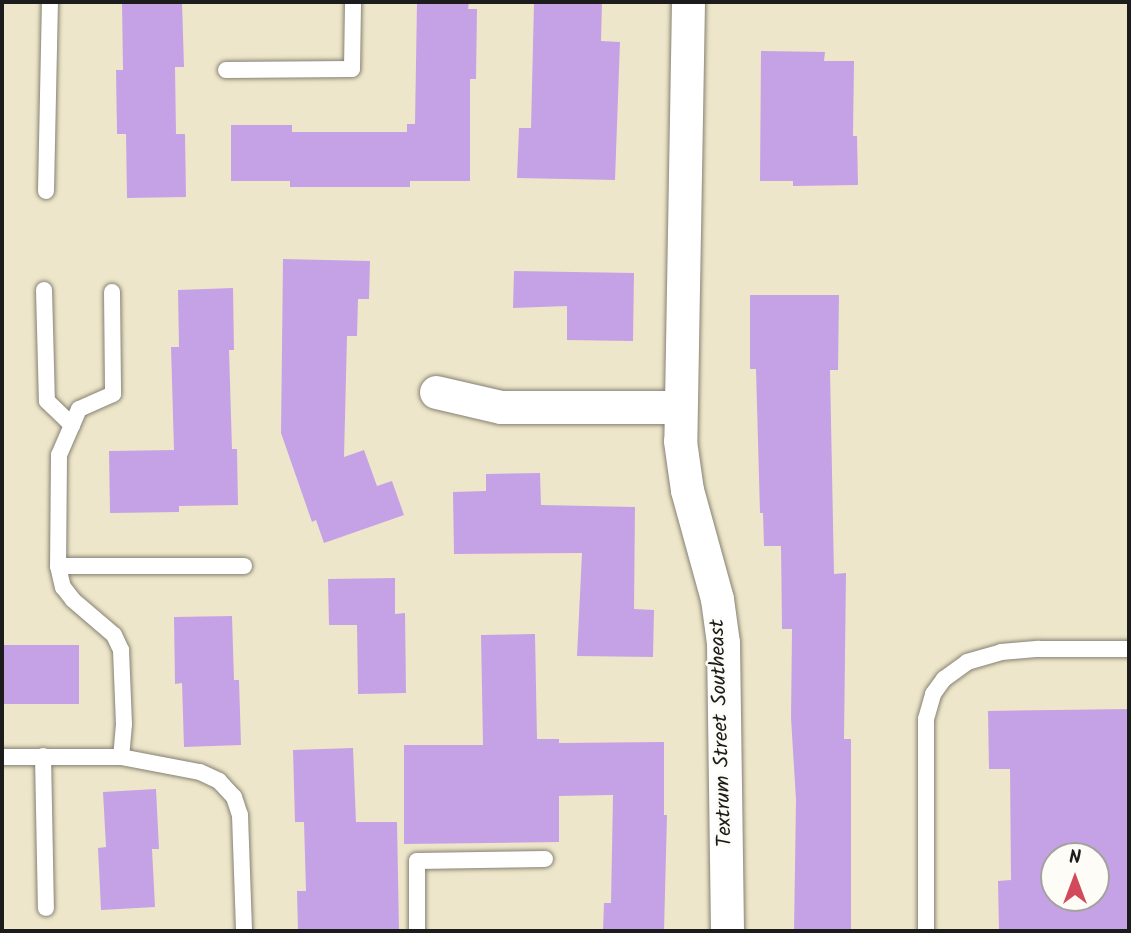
<!DOCTYPE html>
<html>
<head>
<meta charset="utf-8">
<style>
  body { margin:0 }
  #map { position:relative; width:1131px; height:933px; overflow:hidden; background:#eee6ca; font-family:Kalam,sans-serif }
  div>[style] { position:absolute }
  [style*='--x'] { left:calc(var(--x)*1px); top:calc(var(--y)*1px); width:calc(var(--w)*1px); rotate:calc(var(--a)*1deg) }
  .building>* { inset:0; background:#c5a2e5 }
  .roads { filter:drop-shadow(0 0 2px #858173) drop-shadow(0 0 2px #858173) }
  .service>* { height:16px; margin:-8px; padding:0 8px; transform-origin:8px; border-radius:8px; background:#fff }
  .minor>* { height:33px; margin:-16.5px; padding:0 16.5px; transform-origin:16.5px; border-radius:16.5px; background:#fff }
  span { translate:-50% -50%; white-space:nowrap; text-align:center; line-height:1.15; -webkit-text-stroke:5px #fdfcf7; paint-order:stroke }
  .street-label { font-size:21px; color:#1c1c1c }
  .frame { position:absolute; inset:0; border:4px solid #1c1c1c; pointer-events:none }
  .north { position:absolute; left:1040px; top:842px; width:70px; height:70px; box-sizing:border-box; background:#fdfcf7; border:2px solid #a3a29f; border-radius:50%; rotate:0deg; font-size:19px; font-weight:700; line-height:28px; text-align:center; color:#1c1c1c }
  .north::after { content:''; display:block; margin:auto; width:24px; height:32px; background:#d1495b; clip-path:polygon(50% 0,100% 100%,50% 72%,0 100%) }
</style>
</head>
<body>
<div id="map">
  <div class="building">
    <i style="clip-path:polygon(182px 2px,184px 67px,175px 67px,176px 134px,185px 134px,186px 197px,127px 198px,126px 134px,117px 134px,116px 70px,123px 70px,122px 3px)"></i>
    <i style="clip-path:polygon(417px 2px,469px 2px,468px 9px,477px 9px,476px 79px,470px 79px,470px 181px,410px 181px,410px 187px,290px 187px,290px 181px,231px 181px,231px 125px,292px 125px,292px 132px,407px 132px,407px 124px,415px 124px)"></i>
    <i style="clip-path:polygon(534px 2px,602px 2px,601px 41px,620px 42px,615px 180px,517px 178px,519px 128px,531px 128px)"></i>
    <i style="clip-path:polygon(761px 51px,825px 52px,824px 61px,854px 61px,853px 136px,857px 136px,858px 185px,793px 186px,793px 181px,760px 181px)"></i>
    <i style="clip-path:polygon(283px 259px,370px 261px,369px 299px,358px 299px,357px 336px,347px 336px,344px 457px,364px 450px,377px 486px,392px 481px,404px 515px,324px 543px,316px 520px,312px 522px,281px 433px)"></i>
    <i style="clip-path:polygon(514px 271px,634px 273px,633px 341px,567px 340px,567px 306px,513px 308px)"></i>
    <i style="clip-path:polygon(233px 288px,234px 350px,229px 350px,232px 449px,237px 449px,238px 505px,179px 506px,179px 512px,110px 513px,109px 451px,174px 450px,171px 347px,179px 347px,178px 290px)"></i>
    <i style="clip-path:polygon(750px 295px,839px 295px,838px 370px,830px 370px,834px 574px,846px 573px,844px 739px,851px 739px,851px 931px,794px 931px,796px 800px,791px 718px,792px 629px,782px 629px,781px 546px,764px 546px,763px 513px,760px 513px,756px 369px,750px 369px)"></i>
    <i style="clip-path:polygon(540px 473px,541px 505px,635px 507px,634px 609px,654px 610px,653px 657px,577px 656px,582px 553px,454px 554px,453px 492px,486px 491px,486px 474px)"></i>
    <i style="clip-path:polygon(395px 578px,395px 614px,405px 613px,406px 693px,358px 694px,357px 625px,329px 625px,328px 579px)"></i>
    <i style="clip-path:polygon(232px 616px,234px 680px,239px 680px,241px 745px,184px 747px,182px 683px,175px 684px,174px 617px)"></i>
    <i style="clip-path:polygon(535px 634px,537px 739px,559px 739px,559px 743px,664px 742px,664px 815px,667px 815px,664px 931px,603px 931px,604px 903px,611px 903px,613px 795px,559px 796px,559px 842px,404px 844px,404px 745px,483px 745px,481px 635px)"></i>
    <i style="clip-path:polygon(2px 645px,79px 645px,79px 704px,2px 704px)"></i>
    <i style="clip-path:polygon(evenodd,1129px 709px,1129px 931px,999px 931px,998px 881px,1011px 880px,1010px 769px,989px 769px,988px 711px,1129px 709px,1054px 856px,1096px 856px,1096px 898px,1054px 898px,1054px 856px)"></i>
    <i style="clip-path:polygon(353px 748px,356px 822px,397px 822px,399px 931px,298px 931px,297px 891px,306px 891px,304px 822px,295px 822px,293px 750px)"></i>
    <i style="clip-path:polygon(156px 789px,159px 849px,152px 849px,155px 907px,101px 910px,98px 848px,106px 847px,103px 792px)"></i>
  </div>
  <div class="roads">
    <div class="service">
      <i style="--x:226;--y:70;--w:126;--a:-0.5"></i>
      <i style="--x:352;--y:69;--w:67;--a:-89.1"></i>
      <i style="--x:46;--y:191;--w:189;--a:-88.8"></i>
      <i style="--x:44;--y:290;--w:111;--a:88.5"></i>
      <i style="--x:47;--y:401;--w:35;--a:44"></i>
      <i style="--x:112;--y:292;--w:102;--a:89.4"></i>
      <i style="--x:113;--y:394;--w:37;--a:156"></i>
      <i style="--x:79;--y:409;--w:50;--a:113.5"></i>
      <i style="--x:59;--y:455;--w:111;--a:90.5"></i>
      <i style="--x:58;--y:566;--w:22;--a:77"></i>
      <i style="--x:63;--y:587;--w:16;--a:52"></i>
      <i style="--x:73;--y:600;--w:54;--a:40.5"></i>
      <i style="--x:114;--y:635;--w:17;--a:65"></i>
      <i style="--x:121;--y:650;--w:74;--a:87.7"></i>
      <i style="--x:124;--y:724;--w:33;--a:95"></i>
      <i style="--x:58;--y:566;--w:186;--a:0"></i>
      <i style="--x:43;--y:756;--w:152;--a:88.9"></i>
      <i style="--x:2;--y:757;--w:119;--a:0"></i>
      <i style="--x:121;--y:757;--w:80;--a:10.8"></i>
      <i style="--x:200;--y:772;--w:21;--a:25"></i>
      <i style="--x:219;--y:781;--w:22;--a:47"></i>
      <i style="--x:234;--y:797;--w:19;--a:72"></i>
      <i style="--x:240;--y:815;--w:116;--a:88"></i>
      <i style="--x:417;--y:931;--w:70;--a:-90"></i>
      <i style="--x:417;--y:861;--w:128;--a:-0.9"></i>
      <i style="--x:926;--y:931;--w:212;--a:-90"></i>
      <i style="--x:926;--y:719;--w:26;--a:-74"></i>
      <i style="--x:933;--y:694;--w:19;--a:-54"></i>
      <i style="--x:944;--y:679;--w:29;--a:-36"></i>
      <i style="--x:967;--y:662;--w:35;--a:-16"></i>
      <i style="--x:1001;--y:652;--w:38;--a:-5"></i>
      <i style="--x:1039;--y:649;--w:90;--a:0"></i>
    </div>
    <div class="minor">
      <i style="--x:688;--y:2;--w:439;--a:91"></i>
      <i style="--x:680;--y:441;--w:49;--a:81.9"></i>
      <i style="--x:687;--y:490;--w:113;--a:74.6"></i>
      <i style="--x:717;--y:599;--w:44;--a:82.2"></i>
      <i style="--x:723;--y:643;--w:288;--a:89.2"></i>
      <i style="--x:436;--y:392;--w:67;--a:13"></i>
      <i style="--x:501;--y:407;--w:178;--a:0"></i>
    </div>
  </div>
  <div class="street-label">
    <span style="left:722px;top:733px;rotate:-92deg">Textrum Street Southeast</span>
  </div>
  <div class="frame"></div>
  <div class="north">N</div>
</div>
</body>
</html>
